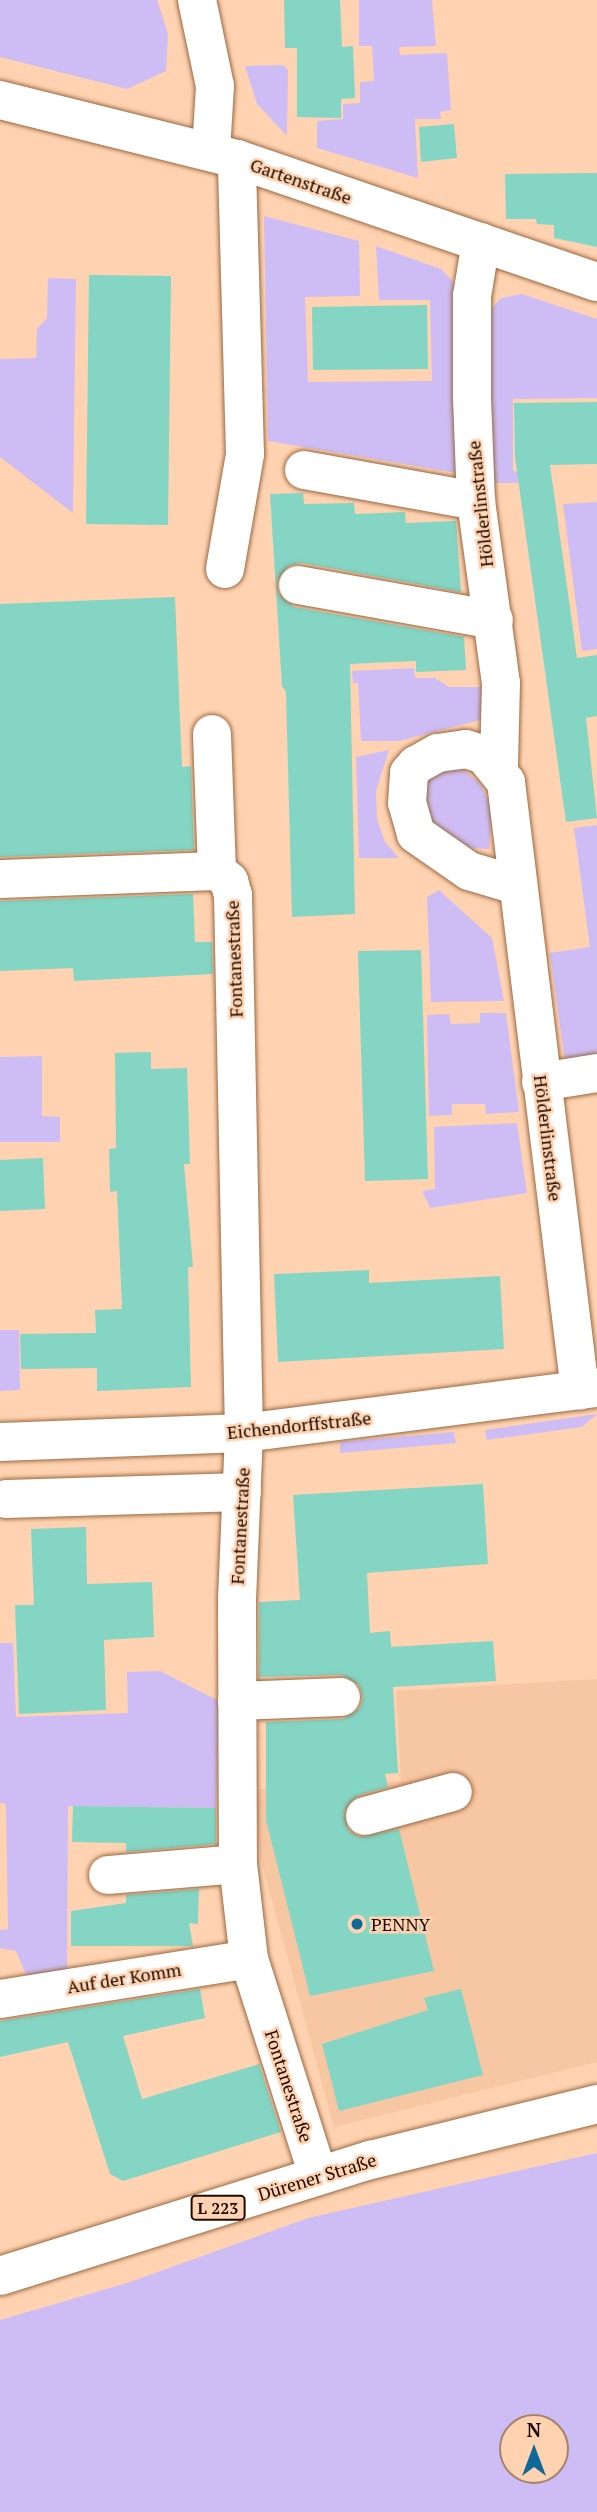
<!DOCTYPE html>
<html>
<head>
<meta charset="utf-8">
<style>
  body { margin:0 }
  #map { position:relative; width:597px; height:2512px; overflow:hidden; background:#ffd3b1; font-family:"PT Serif",serif }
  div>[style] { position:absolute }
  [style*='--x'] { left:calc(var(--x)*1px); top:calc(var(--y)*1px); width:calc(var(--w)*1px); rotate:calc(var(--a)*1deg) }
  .built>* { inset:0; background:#f7c6a2 }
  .green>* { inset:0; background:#cebdf4 }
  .building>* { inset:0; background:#84d5c4 }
  .roads { filter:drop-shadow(0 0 2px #9a6942) drop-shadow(0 0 2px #9a6942) }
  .minor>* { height:38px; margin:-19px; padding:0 19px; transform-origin:19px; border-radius:19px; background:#fff }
  .major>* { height:38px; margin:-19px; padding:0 19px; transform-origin:19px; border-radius:19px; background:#fff }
  .dots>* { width:19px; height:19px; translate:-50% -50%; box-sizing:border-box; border:4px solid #ffd3b1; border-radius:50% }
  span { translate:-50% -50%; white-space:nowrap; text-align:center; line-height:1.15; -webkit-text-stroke:5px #ffd3b1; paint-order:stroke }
  .shield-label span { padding:2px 5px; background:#ffd3b1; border:2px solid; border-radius:5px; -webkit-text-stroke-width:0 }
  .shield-label { font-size:16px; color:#1d0b00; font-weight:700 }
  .street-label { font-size:18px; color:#1d0b00 }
  .poi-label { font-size:18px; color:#1d0b00 }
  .left { translate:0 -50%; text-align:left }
  .north { position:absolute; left:499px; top:2414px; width:70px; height:70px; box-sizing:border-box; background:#ffd3b1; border:2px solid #a5836a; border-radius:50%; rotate:0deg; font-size:19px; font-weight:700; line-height:28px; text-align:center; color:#1d0b00 }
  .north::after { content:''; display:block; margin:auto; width:24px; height:32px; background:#0e6999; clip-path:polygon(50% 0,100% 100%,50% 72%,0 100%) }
</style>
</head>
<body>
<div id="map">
  <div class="built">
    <i style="clip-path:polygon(597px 1679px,597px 2062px,334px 2127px,260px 1857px,256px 1789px,401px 1781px,396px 1691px)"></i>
  </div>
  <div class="green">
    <i style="clip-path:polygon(0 0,157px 0,168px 34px,166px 71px,127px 89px,0 57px)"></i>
    <i style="clip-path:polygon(359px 0,432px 0,436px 46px,399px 47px,400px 55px,447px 53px,451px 110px,440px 112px,441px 119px,415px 119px,418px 178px,317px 148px,317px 121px,343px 119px,343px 104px,360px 103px,360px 82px,374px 81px,372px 46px,359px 46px)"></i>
    <i style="clip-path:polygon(283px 65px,288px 70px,287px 136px,257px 104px,245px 66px)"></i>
    <i style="clip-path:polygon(264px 216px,359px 241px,360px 296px,305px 297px,308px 382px,432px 381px,430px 300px,379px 300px,376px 246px,441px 269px,451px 279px,457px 292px,457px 473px,268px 441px)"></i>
    <i style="clip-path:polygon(48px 278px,76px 279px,73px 513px,0 457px,0 359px,36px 358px,37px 329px,47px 318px)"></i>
    <i style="clip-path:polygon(522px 294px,597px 319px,597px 398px,513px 399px,513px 471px,518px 472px,518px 483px,488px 483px,487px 314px,501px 298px)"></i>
    <i style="clip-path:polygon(597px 502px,597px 649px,582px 651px,563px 504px)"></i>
    <i style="clip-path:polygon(414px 668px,415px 678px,435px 678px,449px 687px,484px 687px,484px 719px,399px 741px,361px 741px,358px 683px,353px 683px,352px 671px)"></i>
    <i style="clip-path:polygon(389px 750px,376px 791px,377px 819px,385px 842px,399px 858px,359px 858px,356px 757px)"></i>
    <i style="clip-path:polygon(456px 765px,480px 783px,492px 809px,489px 849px,457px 847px,424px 814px,426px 783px,437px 771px)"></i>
    <i style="clip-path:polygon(597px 825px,597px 1056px,565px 1061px,550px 953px,590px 947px,574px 828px)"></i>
    <i style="clip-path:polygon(439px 890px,492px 938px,504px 1001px,431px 1002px,427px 897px)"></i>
    <i style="clip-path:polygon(480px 1013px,506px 1013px,519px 1112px,486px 1114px,485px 1104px,452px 1104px,452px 1115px,429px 1116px,427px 1015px,449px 1014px,451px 1024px,480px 1023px)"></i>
    <i style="clip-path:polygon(42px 1056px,42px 1116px,60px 1117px,60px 1142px,0 1142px,0 1057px)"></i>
    <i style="clip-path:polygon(517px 1123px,527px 1193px,430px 1208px,422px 1191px,435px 1189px,434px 1127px)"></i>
    <i style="clip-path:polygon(0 1330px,19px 1330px,20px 1390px,0 1391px)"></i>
    <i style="clip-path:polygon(597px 1414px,582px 1427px,487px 1440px,485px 1430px)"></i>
    <i style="clip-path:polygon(454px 1432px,456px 1443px,340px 1453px,340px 1442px)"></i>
    <i style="clip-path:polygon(0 1643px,13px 1643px,16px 1717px,128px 1713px,127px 1672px,160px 1671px,219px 1701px,216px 1808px,68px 1806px,67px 1978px,30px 1984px,16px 1951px,0 1948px,0 1930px,8px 1929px,6px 1804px,0 1803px)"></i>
    <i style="clip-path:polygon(evenodd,597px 2153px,597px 2512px,0 2512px,0 2320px,127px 2283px,308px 2218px,597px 2153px,513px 2428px,555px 2428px,555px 2470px,513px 2470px,513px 2428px)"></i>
  </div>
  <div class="building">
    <i style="clip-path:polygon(284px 0,340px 0,342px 47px,353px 46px,355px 98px,341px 99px,341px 118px,297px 117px,297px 48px,285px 48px)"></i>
    <i style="clip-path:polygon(454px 124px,457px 158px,421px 162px,419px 127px)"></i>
    <i style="clip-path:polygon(597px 173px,597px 247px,554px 238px,554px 225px,537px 224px,536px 219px,506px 219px,505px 174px)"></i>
    <i style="clip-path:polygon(89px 275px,171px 276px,168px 525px,86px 524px)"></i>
    <i style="clip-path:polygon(427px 305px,428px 369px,313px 370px,312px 307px)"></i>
    <i style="clip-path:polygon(597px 402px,597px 464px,550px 465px,577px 658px,597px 655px,597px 716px,586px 718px,597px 818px,566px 822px,515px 457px,514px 403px)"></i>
    <i style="clip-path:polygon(303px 493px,304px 504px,354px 503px,355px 514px,405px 512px,406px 523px,456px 521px,461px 592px,302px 563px,290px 565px,277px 581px,278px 593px,294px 607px,464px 637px,466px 670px,416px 672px,416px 661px,350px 664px,355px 914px,292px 917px,286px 692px,282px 686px,270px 494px)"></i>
    <i style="clip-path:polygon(175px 597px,182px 767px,191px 766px,194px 850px,0 857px,0 604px)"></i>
    <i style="clip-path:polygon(193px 894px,195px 942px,212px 942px,213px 974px,74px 981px,73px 968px,0 971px,0 901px)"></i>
    <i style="clip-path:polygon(421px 950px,428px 1179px,365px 1181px,358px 951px)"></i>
    <i style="clip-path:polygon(151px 1052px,151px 1069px,187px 1068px,190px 1164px,184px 1164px,193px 1267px,188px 1267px,191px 1387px,97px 1391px,97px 1368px,21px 1369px,20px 1334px,96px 1333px,95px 1310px,122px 1309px,117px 1191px,110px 1192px,109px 1149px,116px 1148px,115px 1053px)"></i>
    <i style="clip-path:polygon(43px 1158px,45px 1209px,0 1211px,0 1160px)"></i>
    <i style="clip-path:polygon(369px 1270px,369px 1283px,500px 1276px,504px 1349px,278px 1362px,274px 1274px)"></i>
    <i style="clip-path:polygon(483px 1484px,488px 1564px,367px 1573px,370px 1633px,390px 1631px,391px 1647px,493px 1641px,496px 1681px,393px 1687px,398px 1773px,385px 1774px,388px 1787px,359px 1795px,344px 1811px,349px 1831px,359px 1837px,399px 1829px,434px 1971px,310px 1996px,266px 1820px,266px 1722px,343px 1719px,360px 1708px,363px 1697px,359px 1685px,341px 1675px,259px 1677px,259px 1602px,300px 1600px,293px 1495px)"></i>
    <i style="clip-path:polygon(86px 1527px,87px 1584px,152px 1582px,154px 1637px,104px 1640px,106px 1710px,19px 1714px,15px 1605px,34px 1605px,31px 1529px)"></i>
    <i style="clip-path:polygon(73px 1806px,216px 1808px,216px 1844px,126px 1852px,126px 1843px,72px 1842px)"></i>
    <i style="clip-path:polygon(199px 1889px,198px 1924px,189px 1923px,193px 1946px,71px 1946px,71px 1911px,126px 1903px,126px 1895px)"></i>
    <i style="clip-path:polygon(200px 1989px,205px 2018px,123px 2036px,142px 2099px,259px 2064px,281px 2132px,123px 2181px,110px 2174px,68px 2042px,0 2057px,0 2021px)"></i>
    <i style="clip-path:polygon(461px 1989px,483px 2075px,339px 2111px,322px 2044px,428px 2010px,424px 1998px)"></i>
  </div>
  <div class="roads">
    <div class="minor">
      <i style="--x:197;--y:0;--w:88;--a:78.2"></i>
      <i style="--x:215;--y:86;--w:66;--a:93.5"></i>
      <i style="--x:0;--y:100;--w:244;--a:14"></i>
      <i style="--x:237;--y:159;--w:380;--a:18.9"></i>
      <i style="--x:481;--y:242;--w:55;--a:99.5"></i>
      <i style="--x:472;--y:296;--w:102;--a:90"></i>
      <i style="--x:472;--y:398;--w:103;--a:87.8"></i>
      <i style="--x:476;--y:501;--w:184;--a:82.2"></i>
      <i style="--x:501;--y:683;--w:84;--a:91.4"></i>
      <i style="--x:304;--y:470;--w:175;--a:10.2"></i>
      <i style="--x:225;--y:569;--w:117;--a:-80.1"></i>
      <i style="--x:245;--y:454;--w:295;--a:-91.6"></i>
      <i style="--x:298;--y:585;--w:199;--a:10.1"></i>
      <i style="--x:217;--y:871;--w:16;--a:40"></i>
      <i style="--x:229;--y:881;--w:15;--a:74"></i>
      <i style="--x:233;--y:895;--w:538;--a:88.83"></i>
      <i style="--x:244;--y:1433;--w:165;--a:92.4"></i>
      <i style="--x:237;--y:1598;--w:266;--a:89.8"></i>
      <i style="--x:238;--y:1864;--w:96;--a:83.4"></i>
      <i style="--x:249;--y:1959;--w:227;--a:72.3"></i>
      <i style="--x:0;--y:879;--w:217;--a:-2.1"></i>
      <i style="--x:217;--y:871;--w:137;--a:-92.1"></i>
      <i style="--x:516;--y:885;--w:49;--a:-163.4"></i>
      <i style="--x:469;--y:871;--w:65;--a:-145.1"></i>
      <i style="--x:416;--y:834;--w:32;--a:-106"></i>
      <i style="--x:407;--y:803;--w:30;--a:-86"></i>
      <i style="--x:409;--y:773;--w:11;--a:-49"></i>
      <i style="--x:416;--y:765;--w:25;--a:-29"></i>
      <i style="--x:438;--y:753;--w:28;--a:-8"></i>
      <i style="--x:466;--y:749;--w:19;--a:18"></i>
      <i style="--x:484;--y:755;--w:35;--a:51"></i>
      <i style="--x:506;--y:782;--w:613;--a:83.07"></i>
      <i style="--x:541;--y:1082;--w:57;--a:-9.1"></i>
      <i style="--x:0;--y:1442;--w:244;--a:-2.1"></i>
      <i style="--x:244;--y:1433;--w:356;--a:-7.3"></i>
      <i style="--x:6;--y:1499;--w:236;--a:-1.7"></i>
      <i style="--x:237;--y:1701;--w:104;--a:-2.2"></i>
      <i style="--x:365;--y:1816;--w:91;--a:-15.3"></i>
      <i style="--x:108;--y:1875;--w:130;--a:-4.8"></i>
      <i style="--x:0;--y:1999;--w:252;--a:-9.1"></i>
    </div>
    <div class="major">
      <i style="--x:0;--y:2276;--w:389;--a:-17.4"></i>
      <i style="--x:371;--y:2160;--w:233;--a:-13.9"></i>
    </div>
  </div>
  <div class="dots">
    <i style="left:357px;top:1924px;background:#0e6999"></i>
  </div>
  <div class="shield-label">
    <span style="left:218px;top:2208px">L 223</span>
  </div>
  <div class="street-label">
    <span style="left:301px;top:181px;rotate:19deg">Gartenstraße</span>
    <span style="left:480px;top:504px;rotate:-96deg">Hölderlinstraße</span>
    <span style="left:234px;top:959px;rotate:-92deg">Fontanestraße</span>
    <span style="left:548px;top:1138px;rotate:83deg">Hölderlinstraße</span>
    <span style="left:299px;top:1425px;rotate:-6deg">Eichendorffstraße</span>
    <span style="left:240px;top:1526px;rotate:-87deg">Fontanestraße</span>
    <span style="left:124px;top:1978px;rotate:-9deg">Auf der Komm</span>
    <span style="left:289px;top:2086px;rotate:72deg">Fontanestraße</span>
    <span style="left:317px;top:2177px;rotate:-17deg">Dürener Straße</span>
  </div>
  <div class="poi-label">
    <span class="left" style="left:371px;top:1924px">PENNY</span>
  </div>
  <div class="north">N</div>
</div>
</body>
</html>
